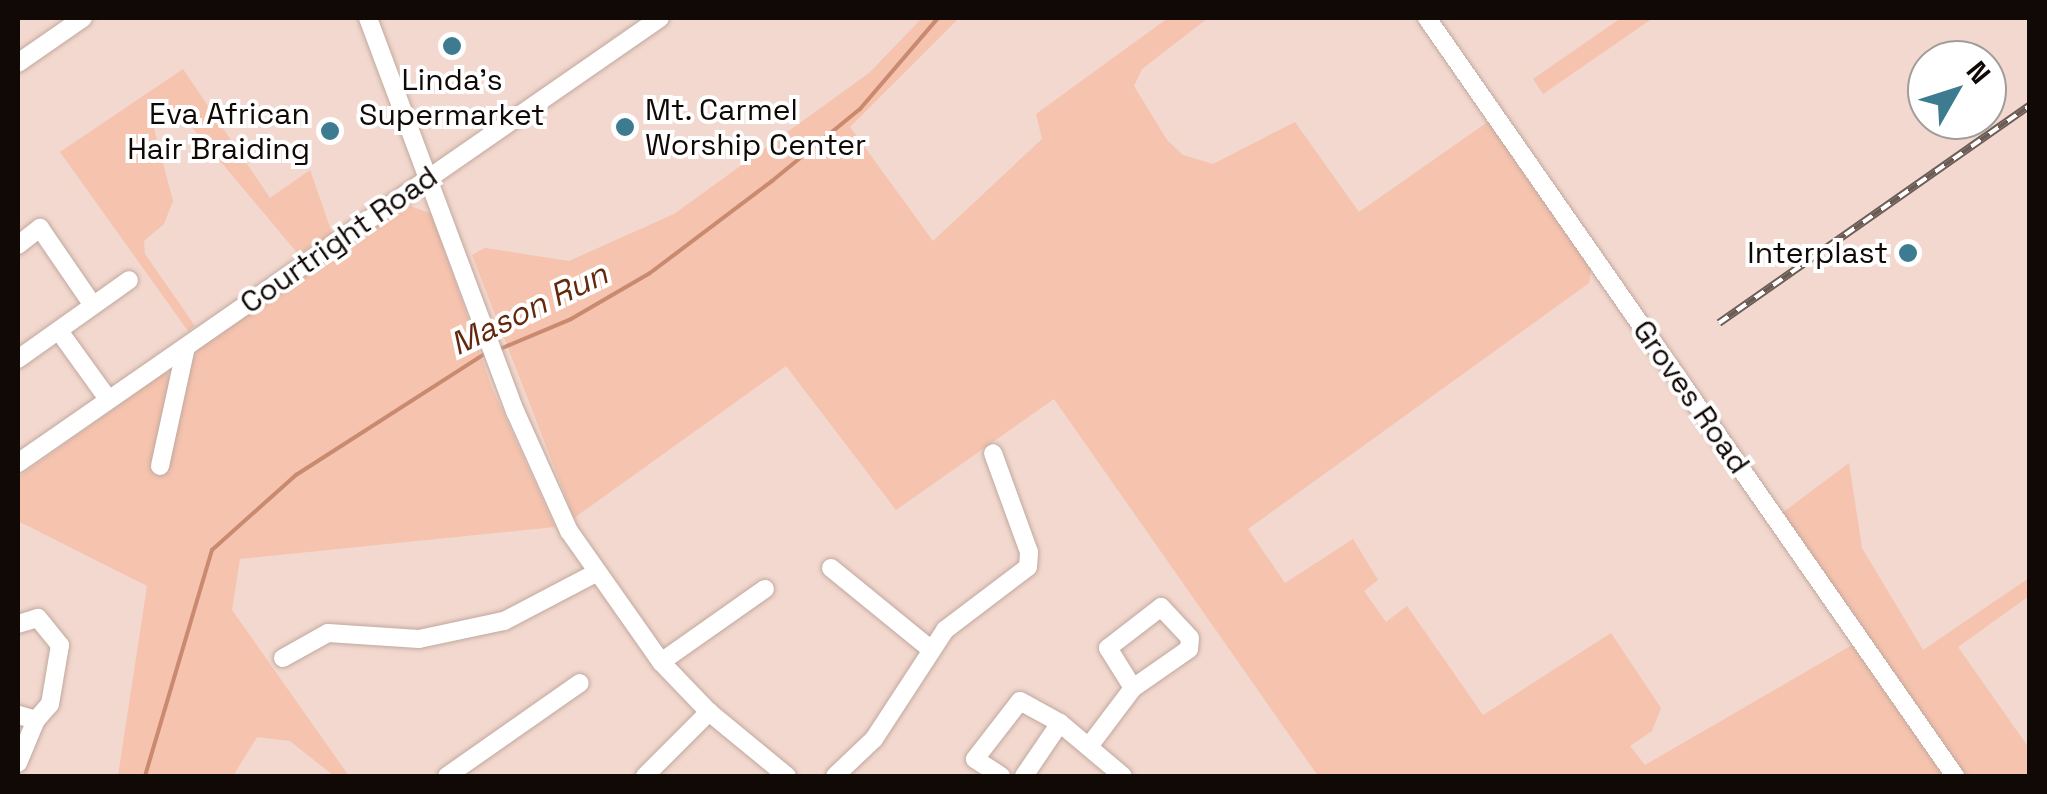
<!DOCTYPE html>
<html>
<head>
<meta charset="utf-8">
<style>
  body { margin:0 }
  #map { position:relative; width:2047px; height:794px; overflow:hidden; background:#f2d8ce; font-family:"Space Grotesk",sans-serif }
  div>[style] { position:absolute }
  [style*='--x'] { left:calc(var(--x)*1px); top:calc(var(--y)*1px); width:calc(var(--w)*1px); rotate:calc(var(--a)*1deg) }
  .green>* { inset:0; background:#f5c3ae }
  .stream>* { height:4px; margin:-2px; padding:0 2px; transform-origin:2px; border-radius:2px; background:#c98a70 }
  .roads { filter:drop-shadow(0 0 2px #c1a89e) drop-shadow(0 0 2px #c1a89e) }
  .minor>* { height:18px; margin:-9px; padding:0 9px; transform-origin:9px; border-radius:9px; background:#fff }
  .rail>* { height:8px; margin-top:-4px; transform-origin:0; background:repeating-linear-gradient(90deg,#fff 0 11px,#6b5c56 0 22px); box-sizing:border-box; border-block:2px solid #6b5c56 }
  .dots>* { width:28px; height:28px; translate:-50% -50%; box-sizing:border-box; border:5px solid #fff; border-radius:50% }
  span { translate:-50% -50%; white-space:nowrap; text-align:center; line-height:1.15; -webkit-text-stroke:8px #fff; paint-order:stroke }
  .poi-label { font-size:30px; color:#110906 }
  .left { translate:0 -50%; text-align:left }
  .right { translate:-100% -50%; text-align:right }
  .street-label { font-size:30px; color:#110906 }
  .water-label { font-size:32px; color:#62290c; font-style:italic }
  .frame { position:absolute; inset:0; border:20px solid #110906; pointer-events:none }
  .north { position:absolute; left:1907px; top:40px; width:100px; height:100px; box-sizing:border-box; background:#fff; border:2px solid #a09d9b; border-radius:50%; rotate:51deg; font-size:28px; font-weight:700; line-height:40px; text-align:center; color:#110906 }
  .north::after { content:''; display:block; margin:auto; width:35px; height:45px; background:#3d7b91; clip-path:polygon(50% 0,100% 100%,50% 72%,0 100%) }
</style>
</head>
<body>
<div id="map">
  <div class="green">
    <i style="clip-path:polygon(922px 18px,959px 18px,850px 127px,933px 241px,1042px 139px,1036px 114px,1168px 18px,1208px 18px,1142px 69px,1134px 86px,1167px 140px,1183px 155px,1213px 164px,1295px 122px,1359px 212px,1489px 121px,1591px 269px,1589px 283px,1248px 529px,1285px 583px,1353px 539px,1378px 580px,1364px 591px,1386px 622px,1407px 606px,1483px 715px,1611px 633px,1661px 708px,1652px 731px,1630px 746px,1645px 765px,1852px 645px,1944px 776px,1318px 776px,1054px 399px,896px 510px,786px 366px,574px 518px,472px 255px,485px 248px,569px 261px,674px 214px,869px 73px)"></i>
    <i style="clip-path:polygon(1621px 18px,1653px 18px,1543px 94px,1533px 79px)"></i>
    <i style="clip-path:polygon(183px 69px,270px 198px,310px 170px,332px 233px,299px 255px,185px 119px,167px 115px,154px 129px,173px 201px,164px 224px,144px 241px,145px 254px,195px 326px,188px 331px,60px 152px)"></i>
    <i style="clip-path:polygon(405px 204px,432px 214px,492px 388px,555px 527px,240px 559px,232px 610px,349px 776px,334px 776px,290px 741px,257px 737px,233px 776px,118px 776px,147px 586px,18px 521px,18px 477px,166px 372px,172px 380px,154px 475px,163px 474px,185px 372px,203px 342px)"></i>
    <i style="clip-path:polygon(1849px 463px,1862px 548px,1923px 650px,2029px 578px,2029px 596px,1958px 647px,2029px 748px,2029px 776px,1965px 776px,1782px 513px)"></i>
  </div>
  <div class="stream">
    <i style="--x:500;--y:349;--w:77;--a:-22.9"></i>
    <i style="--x:571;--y:319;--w:91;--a:-30.2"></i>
    <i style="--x:650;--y:273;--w:153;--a:-37"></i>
    <i style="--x:772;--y:181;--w:114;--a:-39.3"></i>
    <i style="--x:860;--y:109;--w:120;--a:-49.4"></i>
    <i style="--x:145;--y:776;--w:236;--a:-73.5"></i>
    <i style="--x:212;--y:550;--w:113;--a:-41.8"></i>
    <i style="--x:296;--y:475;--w:226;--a:-32.7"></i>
  </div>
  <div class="roads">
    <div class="minor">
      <i style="--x:368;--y:18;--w:420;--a:69.5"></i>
      <i style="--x:515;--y:411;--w:132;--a:65.8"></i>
      <i style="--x:569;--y:531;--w:160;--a:54.9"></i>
      <i style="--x:661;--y:662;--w:69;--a:46.2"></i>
      <i style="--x:709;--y:712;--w:101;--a:39.4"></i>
      <i style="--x:1427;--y:18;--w:924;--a:55.14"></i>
      <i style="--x:18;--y:63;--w:79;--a:-34.7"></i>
      <i style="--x:18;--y:245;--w:28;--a:-38"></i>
      <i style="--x:40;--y:228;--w:92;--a:55.6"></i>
      <i style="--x:59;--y:331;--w:84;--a:54.2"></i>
      <i style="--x:18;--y:359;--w:136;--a:-35.4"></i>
      <i style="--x:18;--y:463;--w:781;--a:-34.73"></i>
      <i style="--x:160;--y:466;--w:122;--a:-77.7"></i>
      <i style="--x:831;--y:568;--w:127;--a:39.2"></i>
      <i style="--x:1161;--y:607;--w:42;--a:46.9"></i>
      <i style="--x:1190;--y:638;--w:11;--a:95"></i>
      <i style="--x:1189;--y:649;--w:68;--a:145.1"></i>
      <i style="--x:1133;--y:688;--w:47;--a:-122"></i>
      <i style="--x:1108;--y:648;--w:67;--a:-37.7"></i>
      <i style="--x:18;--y:624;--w:21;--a:-17"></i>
      <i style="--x:38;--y:618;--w:35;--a:51"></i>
      <i style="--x:60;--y:645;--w:60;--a:99.6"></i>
      <i style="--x:50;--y:704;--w:21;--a:131"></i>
      <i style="--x:36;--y:720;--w:19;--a:-164"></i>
      <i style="--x:283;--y:658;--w:51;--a:-29.1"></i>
      <i style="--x:328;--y:633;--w:91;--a:3.8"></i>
      <i style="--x:419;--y:639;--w:87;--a:-12"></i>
      <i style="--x:504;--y:621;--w:102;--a:-27.6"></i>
      <i style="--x:661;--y:662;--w:127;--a:-35.1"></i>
      <i style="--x:1060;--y:723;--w:82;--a:40.1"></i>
      <i style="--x:1090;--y:745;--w:71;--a:-53"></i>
      <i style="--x:18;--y:763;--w:47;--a:-67.3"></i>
      <i style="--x:447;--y:776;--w:162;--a:-35"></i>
      <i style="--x:645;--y:776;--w:91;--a:-45"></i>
      <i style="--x:835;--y:776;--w:54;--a:-43.5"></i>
      <i style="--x:874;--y:739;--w:130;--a:-56.9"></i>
      <i style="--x:945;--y:630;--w:104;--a:-37.2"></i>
      <i style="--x:1028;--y:567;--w:15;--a:-86"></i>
      <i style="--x:1029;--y:552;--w:105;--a:-110"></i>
      <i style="--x:1001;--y:776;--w:31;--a:-147"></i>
      <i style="--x:975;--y:759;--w:73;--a:-52.2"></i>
      <i style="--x:1020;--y:701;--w:46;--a:28.8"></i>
      <i style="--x:1060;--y:723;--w:64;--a:124.2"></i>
    </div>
  </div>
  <div class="rail">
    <i style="--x:1719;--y:323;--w:380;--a:-35"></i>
  </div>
  <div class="dots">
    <i style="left:452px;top:46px;background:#3d7b91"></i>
    <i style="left:625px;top:127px;background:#3d7b91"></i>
    <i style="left:330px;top:131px;background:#3d7b91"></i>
    <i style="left:1908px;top:253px;background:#3d7b91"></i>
  </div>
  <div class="poi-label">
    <span style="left:452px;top:97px">Linda's<br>Supermarket</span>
    <span class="left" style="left:645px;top:127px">Mt. Carmel<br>Worship Center</span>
    <span class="right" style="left:310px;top:131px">Eva African<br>Hair Braiding</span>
    <span class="right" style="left:1888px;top:253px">Interplast</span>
  </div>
  <div class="street-label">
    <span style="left:339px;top:240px;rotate:-35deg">Courtright Road</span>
    <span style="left:1691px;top:397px;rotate:55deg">Groves Road</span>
  </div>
  <div class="water-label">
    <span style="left:529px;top:309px;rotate:-26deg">Mason Run</span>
  </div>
  <div class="frame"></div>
  <div class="north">N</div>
</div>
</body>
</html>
